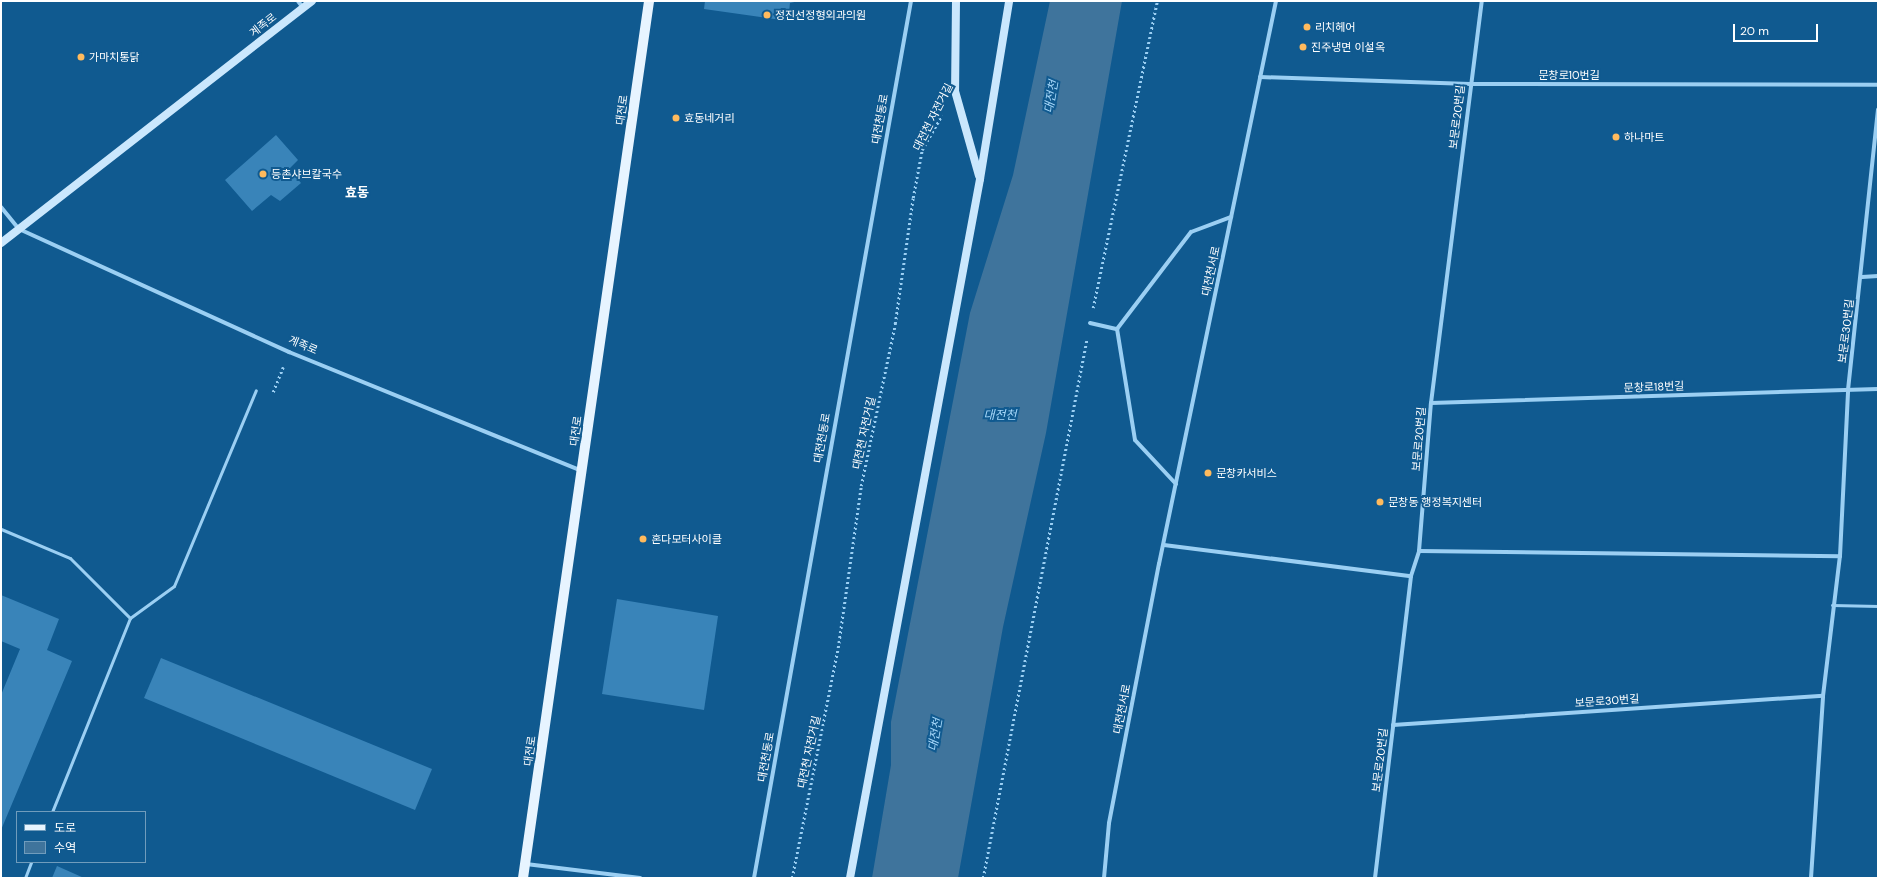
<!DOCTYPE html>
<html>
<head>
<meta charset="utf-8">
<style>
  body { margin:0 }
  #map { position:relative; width:1879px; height:879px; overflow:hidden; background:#105a90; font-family:"DM Sans","Noto Sans KR",sans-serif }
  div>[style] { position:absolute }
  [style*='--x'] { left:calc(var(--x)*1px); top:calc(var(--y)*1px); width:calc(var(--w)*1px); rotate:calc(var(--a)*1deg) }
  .water>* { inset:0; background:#3f749c }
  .building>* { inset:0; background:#3984b9 }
  .path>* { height:2.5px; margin-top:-1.25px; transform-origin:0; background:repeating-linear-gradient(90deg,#9bcff3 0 2px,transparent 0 5px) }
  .lane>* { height:3px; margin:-1.5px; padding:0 1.5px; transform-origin:1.5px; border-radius:1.5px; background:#9bcff3 }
  .street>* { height:4px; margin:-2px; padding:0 2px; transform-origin:2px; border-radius:2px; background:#9bcff3 }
  .secondary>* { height:8px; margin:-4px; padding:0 4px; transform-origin:4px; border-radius:4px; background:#cae7fd }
  .primary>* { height:10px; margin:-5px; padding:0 5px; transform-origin:5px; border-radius:5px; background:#e7f4ff }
  .dots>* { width:11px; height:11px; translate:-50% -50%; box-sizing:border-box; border:2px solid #105a90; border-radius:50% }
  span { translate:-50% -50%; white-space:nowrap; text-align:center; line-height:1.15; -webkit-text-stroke:4px #105a90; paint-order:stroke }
  .poi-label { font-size:11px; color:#fff }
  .left { translate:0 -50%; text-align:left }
  .street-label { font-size:11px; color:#fff }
  .water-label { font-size:12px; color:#a7d8fa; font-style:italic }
  .quarter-label { font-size:13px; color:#fff; font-weight:700 }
  .frame { position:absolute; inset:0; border:2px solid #fff; pointer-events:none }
  .legend { position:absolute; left:16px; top:811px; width:130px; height:52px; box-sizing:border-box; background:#105a90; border:1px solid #709cbc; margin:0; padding:5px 7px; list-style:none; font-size:12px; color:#fff }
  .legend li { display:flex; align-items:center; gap:8px; height:20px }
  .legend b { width:20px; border:1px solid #709cbc }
  .scale { position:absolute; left:1733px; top:24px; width:85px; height:18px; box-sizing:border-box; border:2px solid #fff; border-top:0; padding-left:5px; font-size:12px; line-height:14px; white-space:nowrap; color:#fff; -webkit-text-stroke:3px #105a90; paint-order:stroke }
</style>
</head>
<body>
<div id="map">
  <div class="water">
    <i style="clip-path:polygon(1050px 1px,1122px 1px,1046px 433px,1003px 627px,958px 878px,872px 878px,891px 765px,891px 722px,970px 313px,1013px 175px)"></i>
  </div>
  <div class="building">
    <i style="clip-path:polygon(705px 1px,799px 1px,790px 3px,788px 21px,704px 9px)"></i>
    <i style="clip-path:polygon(276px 135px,298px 160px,289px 169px,301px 183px,280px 201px,271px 195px,252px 211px,225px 180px)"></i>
    <i style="clip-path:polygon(1px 595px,59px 619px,47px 650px,72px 661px,1px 830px,1px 695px,20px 649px,1px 641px)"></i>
    <i style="clip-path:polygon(617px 599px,718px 616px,704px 710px,602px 694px)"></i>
    <i style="clip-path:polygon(161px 658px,432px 769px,415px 810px,144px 698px)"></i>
    <i style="clip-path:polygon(57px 866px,84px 878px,52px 878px)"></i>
  </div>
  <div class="path">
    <i style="--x:1093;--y:308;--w:314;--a:-78.2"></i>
    <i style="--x:273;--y:392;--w:27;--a:-68"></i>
    <i style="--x:792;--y:878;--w:235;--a:-78.7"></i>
    <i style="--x:838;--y:648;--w:164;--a:-81.9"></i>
    <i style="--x:861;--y:486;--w:166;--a:-78.1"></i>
    <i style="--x:895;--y:324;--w:127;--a:-81.9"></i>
    <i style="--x:913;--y:198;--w:49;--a:-79.4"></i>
    <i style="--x:922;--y:150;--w:40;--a:-60.3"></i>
    <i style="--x:983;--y:878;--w:550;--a:-79.1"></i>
  </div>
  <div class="lane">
    <i style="--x:1;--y:529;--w:75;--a:22.8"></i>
    <i style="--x:70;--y:558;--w:85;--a:45"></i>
    <i style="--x:130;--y:618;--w:209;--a:111.9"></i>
    <i style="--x:1832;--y:605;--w:46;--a:1.2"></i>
    <i style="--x:130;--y:618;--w:54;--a:-36"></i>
    <i style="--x:174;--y:586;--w:212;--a:-67.3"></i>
    <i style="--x:25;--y:878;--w:17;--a:-69"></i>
  </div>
  <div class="street">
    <i style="--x:298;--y:1;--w:9;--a:54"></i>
    <i style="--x:1260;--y:77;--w:210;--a:1.9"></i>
    <i style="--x:1470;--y:84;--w:408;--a:0.1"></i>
    <i style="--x:1;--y:207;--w:28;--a:51"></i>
    <i style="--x:19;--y:229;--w:297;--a:24.5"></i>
    <i style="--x:289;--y:352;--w:314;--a:22.1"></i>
    <i style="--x:1862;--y:277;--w:16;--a:-4"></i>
    <i style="--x:1090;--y:323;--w:28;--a:13"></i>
    <i style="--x:1431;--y:403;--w:447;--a:-1.8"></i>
    <i style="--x:1176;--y:484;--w:60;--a:-133"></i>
    <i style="--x:1135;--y:440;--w:112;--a:-99.2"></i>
    <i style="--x:1117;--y:329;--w:122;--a:-52.7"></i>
    <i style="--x:1191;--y:232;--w:43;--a:-20.6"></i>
    <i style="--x:1164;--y:545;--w:249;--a:7.2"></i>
    <i style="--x:1419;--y:551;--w:421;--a:0.7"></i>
    <i style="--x:1393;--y:725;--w:431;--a:-3.9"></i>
    <i style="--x:526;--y:864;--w:115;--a:7"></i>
    <i style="--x:754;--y:878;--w:891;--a:-79.85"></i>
    <i style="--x:1104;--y:878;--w:55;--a:-84.8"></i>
    <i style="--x:1109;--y:823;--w:264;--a:-79.1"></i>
    <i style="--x:1159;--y:564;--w:575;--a:-78.26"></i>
    <i style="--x:1375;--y:878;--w:304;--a:-83.2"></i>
    <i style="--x:1411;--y:576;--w:26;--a:-72"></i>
    <i style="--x:1419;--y:551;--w:148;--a:-85.4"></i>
    <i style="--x:1431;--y:403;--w:405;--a:-82.8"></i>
    <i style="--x:1811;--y:878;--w:182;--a:-86.2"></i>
    <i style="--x:1823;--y:696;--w:141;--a:-83.1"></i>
    <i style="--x:1840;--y:556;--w:166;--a:-87.2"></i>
    <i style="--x:1848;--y:390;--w:282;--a:-83.9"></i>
  </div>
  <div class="secondary">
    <i style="--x:956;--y:1;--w:90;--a:90.6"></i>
    <i style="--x:955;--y:91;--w:88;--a:74.2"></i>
    <i style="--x:1;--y:243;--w:394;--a:-37.9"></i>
    <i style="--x:850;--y:878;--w:711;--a:-79.46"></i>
    <i style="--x:980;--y:179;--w:180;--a:-80.7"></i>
  </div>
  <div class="primary">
    <i style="--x:523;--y:878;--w:886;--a:-81.82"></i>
  </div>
  <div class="dots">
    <i style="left:767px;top:15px;background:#ffba5d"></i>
    <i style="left:1307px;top:27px;background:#ffba5d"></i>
    <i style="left:1303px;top:47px;background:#ffba5d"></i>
    <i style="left:81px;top:57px;background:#ffba5d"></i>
    <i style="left:676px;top:118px;background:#ffba5d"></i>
    <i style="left:1616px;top:137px;background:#ffba5d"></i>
    <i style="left:263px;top:174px;background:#ffba5d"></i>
    <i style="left:1208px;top:473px;background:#ffba5d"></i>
    <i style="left:1380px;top:502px;background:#ffba5d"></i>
    <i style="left:643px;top:539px;background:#ffba5d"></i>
  </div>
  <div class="poi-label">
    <span class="left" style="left:775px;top:15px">정진선정형외과의원</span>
    <span class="left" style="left:1315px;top:27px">리치헤어</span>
    <span class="left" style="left:1311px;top:47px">진주냉면 이설옥</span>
    <span class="left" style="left:89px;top:57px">가마치통닭</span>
    <span class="left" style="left:684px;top:118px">효동네거리</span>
    <span class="left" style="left:1624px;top:137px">하나마트</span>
    <span class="left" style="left:271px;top:174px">등촌샤브칼국수</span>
    <span class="left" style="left:1216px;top:473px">문창카서비스</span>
    <span class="left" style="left:1388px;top:502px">문창동 행정복지센터</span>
    <span class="left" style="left:651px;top:539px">혼다모터사이클</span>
  </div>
  <div class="street-label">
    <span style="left:263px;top:25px;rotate:-38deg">계족로</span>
    <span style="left:1569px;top:75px">문창로10번길</span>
    <span style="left:622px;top:110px;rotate:-82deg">대전로</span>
    <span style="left:933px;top:117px;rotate:-63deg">대전천 자전거길</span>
    <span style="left:1457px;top:117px;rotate:-83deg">보문로20번길</span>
    <span style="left:880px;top:119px;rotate:-80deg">대전천동로</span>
    <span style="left:1211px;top:271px;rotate:-78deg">대전천서로</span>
    <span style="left:1846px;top:331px;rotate:-83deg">보문로30번길</span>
    <span style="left:303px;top:345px;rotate:23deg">계족로</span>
    <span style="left:1654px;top:387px;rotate:-2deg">문창로18번길</span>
    <span style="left:576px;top:431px;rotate:-82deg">대전로</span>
    <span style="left:864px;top:433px;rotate:-78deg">대전천 자전거길</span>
    <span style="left:822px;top:438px;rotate:-80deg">대전천동로</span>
    <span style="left:1419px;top:439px;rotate:-85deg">보문로20번길</span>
    <span style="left:1607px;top:701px;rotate:-4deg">보문로30번길</span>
    <span style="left:1122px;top:709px;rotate:-79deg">대전천서로</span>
    <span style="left:530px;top:751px;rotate:-82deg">대전로</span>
    <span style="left:809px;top:752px;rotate:-78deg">대전천 자전거길</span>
    <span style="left:766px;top:757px;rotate:-80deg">대전천동로</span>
    <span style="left:1380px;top:760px;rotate:-83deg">보문로20번길</span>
  </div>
  <div class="water-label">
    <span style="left:1052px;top:97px;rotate:-80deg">대전천</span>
    <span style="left:1000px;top:416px">대전천</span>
    <span style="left:936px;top:735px;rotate:-80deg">대전천</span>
  </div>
  <div class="quarter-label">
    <span style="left:357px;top:193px">효동</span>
  </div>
  <div class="frame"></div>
  <ul class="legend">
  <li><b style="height:5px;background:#e7f4ff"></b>도로</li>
  <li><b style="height:11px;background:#3f749c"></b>수역</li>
  </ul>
  <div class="scale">20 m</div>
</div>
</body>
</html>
